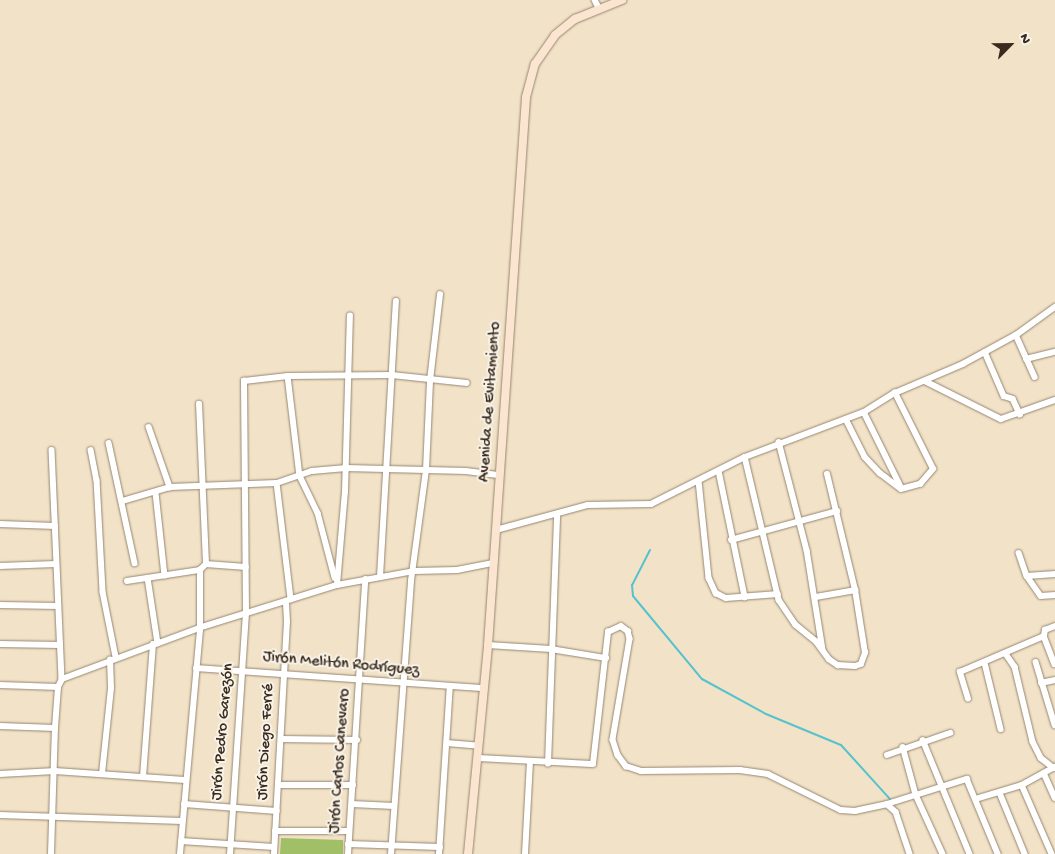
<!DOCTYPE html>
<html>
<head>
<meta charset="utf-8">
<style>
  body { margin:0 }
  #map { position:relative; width:1055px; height:854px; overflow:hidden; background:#f2e2c7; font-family:"Gochi Hand",sans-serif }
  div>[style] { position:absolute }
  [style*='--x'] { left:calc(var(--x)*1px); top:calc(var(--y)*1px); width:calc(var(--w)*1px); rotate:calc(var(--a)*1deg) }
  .green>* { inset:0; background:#a0bf67 }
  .stream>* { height:2px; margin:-1px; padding:0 1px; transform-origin:1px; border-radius:1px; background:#56c2ce }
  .roads { filter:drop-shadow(0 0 1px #968672) drop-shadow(0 0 1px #968672) }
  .street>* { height:5.5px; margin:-2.75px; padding:0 2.75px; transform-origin:2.75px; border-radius:2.75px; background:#fff }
  .secondary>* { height:8px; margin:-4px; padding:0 4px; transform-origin:4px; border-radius:4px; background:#fce5d0 }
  span { translate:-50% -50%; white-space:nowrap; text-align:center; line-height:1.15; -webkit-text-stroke:4px #f7f3e8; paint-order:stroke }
  .street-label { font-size:16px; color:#3b2a1e }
  .north { position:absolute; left:985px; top:20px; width:50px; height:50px; -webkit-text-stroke:4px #f7f3e8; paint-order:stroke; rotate:67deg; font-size:14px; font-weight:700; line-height:20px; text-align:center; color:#3b2a1e }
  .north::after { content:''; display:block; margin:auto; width:18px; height:22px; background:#3b2a1e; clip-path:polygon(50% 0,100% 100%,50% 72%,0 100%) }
</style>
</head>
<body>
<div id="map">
  <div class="green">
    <i style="clip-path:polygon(281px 838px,343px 840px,343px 854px,280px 854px)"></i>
  </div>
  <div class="stream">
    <i style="--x:650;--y:550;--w:39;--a:117"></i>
    <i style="--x:632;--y:585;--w:11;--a:85"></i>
    <i style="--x:633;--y:596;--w:108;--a:50.3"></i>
    <i style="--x:702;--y:679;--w:73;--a:28.7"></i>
    <i style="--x:766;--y:714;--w:81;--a:22.5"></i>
    <i style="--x:841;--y:745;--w:73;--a:47.8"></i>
  </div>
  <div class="roads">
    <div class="street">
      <i style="--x:595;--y:0;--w:9;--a:63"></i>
      <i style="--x:1016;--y:335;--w:46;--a:65.7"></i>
      <i style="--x:985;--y:352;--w:48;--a:66.6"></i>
      <i style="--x:1004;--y:396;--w:9;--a:18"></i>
      <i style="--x:1013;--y:399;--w:17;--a:65"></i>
      <i style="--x:1026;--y:359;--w:30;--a:-14"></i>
      <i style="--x:288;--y:376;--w:101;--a:83.2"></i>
      <i style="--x:300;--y:476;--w:41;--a:64.1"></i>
      <i style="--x:318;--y:513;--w:67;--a:75.3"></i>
      <i style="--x:925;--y:381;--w:85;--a:26.6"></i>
      <i style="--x:1001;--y:419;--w:57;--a:-19.4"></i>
      <i style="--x:864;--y:412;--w:84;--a:63.7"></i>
      <i style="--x:846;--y:419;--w:42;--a:63.4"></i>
      <i style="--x:865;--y:457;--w:22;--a:47"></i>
      <i style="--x:880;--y:473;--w:26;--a:37"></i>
      <i style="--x:901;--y:489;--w:20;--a:-15"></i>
      <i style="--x:920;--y:484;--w:20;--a:-49"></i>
      <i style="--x:933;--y:469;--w:85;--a:-116.6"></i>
      <i style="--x:149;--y:427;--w:64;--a:70.7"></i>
      <i style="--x:170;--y:487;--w:107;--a:-2.1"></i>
      <i style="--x:277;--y:483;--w:37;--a:-19"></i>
      <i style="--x:312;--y:471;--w:34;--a:-5"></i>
      <i style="--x:346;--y:468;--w:120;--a:1.4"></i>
      <i style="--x:466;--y:471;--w:34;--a:7"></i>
      <i style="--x:779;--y:442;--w:112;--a:75.5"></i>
      <i style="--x:807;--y:550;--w:101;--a:80.9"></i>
      <i style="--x:109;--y:443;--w:123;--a:77.8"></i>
      <i style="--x:52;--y:450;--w:229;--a:87.5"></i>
      <i style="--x:91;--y:450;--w:31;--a:79"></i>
      <i style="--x:97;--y:480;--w:112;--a:86.9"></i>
      <i style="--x:103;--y:592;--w:66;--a:78.7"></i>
      <i style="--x:745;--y:457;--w:147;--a:76.6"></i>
      <i style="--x:779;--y:600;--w:30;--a:56"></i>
      <i style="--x:796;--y:625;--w:26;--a:39"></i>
      <i style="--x:816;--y:641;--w:22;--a:54"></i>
      <i style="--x:829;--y:659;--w:11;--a:34"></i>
      <i style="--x:838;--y:665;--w:17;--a:3"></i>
      <i style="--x:855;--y:666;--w:6;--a:-18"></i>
      <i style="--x:861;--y:664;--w:12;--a:-70"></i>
      <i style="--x:865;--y:653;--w:64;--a:-99"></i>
      <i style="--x:855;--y:590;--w:119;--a:-103.6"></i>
      <i style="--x:719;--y:471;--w:129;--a:78.3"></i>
      <i style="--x:699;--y:481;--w:98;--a:84.1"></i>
      <i style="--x:709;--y:578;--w:17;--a:65"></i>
      <i style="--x:716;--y:593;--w:11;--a:27"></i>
      <i style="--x:726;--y:598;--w:52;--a:-4.4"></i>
      <i style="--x:277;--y:483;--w:117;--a:83.1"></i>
      <i style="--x:156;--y:493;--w:83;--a:83.8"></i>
      <i style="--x:123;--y:501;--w:49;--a:-16.6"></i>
      <i style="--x:0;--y:524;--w:55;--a:2.1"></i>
      <i style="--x:496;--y:530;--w:95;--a:-15.2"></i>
      <i style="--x:588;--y:505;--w:63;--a:-0.9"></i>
      <i style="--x:651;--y:504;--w:105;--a:-26.6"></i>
      <i style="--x:745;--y:457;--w:127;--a:-20.7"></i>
      <i style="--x:864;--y:412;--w:36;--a:-32"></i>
      <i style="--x:895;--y:393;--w:74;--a:-23.1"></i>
      <i style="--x:963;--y:364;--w:60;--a:-28.7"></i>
      <i style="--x:1016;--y:335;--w:48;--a:-35.7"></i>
      <i style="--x:731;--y:540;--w:110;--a:-15.3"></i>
      <i style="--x:1019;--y:553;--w:24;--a:71"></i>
      <i style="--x:1027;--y:576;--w:24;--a:55"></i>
      <i style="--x:1041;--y:596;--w:14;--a:-4"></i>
      <i style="--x:206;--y:564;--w:40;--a:4.3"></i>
      <i style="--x:0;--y:566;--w:56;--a:-2"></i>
      <i style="--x:1027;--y:576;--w:28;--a:-4"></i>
      <i style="--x:380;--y:577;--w:276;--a:-86.7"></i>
      <i style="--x:148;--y:578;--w:66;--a:81.3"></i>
      <i style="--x:127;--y:581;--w:74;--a:-8.6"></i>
      <i style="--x:337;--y:585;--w:93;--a:-85.1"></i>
      <i style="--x:345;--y:492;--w:176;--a:-88.4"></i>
      <i style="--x:816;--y:597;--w:40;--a:-10"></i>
      <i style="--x:0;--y:605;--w:58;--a:1"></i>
      <i style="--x:1044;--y:636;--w:30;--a:69"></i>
      <i style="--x:1044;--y:636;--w:6;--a:-81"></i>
      <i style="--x:1045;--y:630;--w:11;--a:-22"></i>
      <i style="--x:0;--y:644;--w:60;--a:1"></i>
      <i style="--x:488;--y:645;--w:63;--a:3.6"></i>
      <i style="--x:551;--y:649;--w:56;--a:9.3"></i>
      <i style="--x:1006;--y:654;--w:16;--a:55"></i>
      <i style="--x:1015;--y:667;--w:77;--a:76.5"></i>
      <i style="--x:1033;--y:742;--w:18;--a:63"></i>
      <i style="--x:1041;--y:758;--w:16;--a:38"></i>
      <i style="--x:1036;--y:662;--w:66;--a:73.2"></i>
      <i style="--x:985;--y:663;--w:68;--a:76.4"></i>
      <i style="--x:196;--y:668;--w:289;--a:4"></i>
      <i style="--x:1041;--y:683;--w:14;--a:-12"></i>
      <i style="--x:0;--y:685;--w:58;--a:2"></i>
      <i style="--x:968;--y:699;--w:28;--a:-107"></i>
      <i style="--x:960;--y:672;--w:91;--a:-23.2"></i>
      <i style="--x:0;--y:726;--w:55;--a:2.1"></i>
      <i style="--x:281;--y:739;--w:76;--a:0.8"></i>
      <i style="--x:923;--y:740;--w:123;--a:67.6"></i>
      <i style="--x:447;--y:743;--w:32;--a:5"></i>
      <i style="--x:903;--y:747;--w:50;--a:74.8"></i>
      <i style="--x:916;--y:795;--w:65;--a:65.4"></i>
      <i style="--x:887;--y:755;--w:67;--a:-19.2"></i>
      <i style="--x:477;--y:758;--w:116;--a:3"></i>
      <i style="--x:593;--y:764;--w:133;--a:-83.5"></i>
      <i style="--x:608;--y:632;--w:14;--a:-25"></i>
      <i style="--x:621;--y:626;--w:9;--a:36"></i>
      <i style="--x:628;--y:631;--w:8;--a:76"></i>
      <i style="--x:630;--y:639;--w:102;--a:99.6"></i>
      <i style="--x:613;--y:740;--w:16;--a:72"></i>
      <i style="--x:618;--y:755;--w:14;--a:54"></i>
      <i style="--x:626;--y:766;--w:16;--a:18"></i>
      <i style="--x:641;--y:771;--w:99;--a:-0.6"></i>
      <i style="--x:740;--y:770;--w:28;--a:8"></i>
      <i style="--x:768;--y:774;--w:81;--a:26.3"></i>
      <i style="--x:841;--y:810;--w:14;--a:4"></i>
      <i style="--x:855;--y:811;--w:33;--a:-12"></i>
      <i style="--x:887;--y:804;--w:12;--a:42"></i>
      <i style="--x:896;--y:812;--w:44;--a:71.6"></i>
      <i style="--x:548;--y:764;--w:250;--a:-87.9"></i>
      <i style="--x:1044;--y:773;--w:27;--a:66"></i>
      <i style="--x:0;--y:774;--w:55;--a:-3.1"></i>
      <i style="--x:55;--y:771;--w:130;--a:4"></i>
      <i style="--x:102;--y:774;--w:86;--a:-84"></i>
      <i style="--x:111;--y:688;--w:28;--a:-92"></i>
      <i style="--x:143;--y:777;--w:133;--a:-85.7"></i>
      <i style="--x:278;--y:785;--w:75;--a:0"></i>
      <i style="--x:1022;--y:785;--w:75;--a:66.5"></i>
      <i style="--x:1000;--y:793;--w:66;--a:67.7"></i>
      <i style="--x:976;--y:799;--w:48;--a:-16.9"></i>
      <i style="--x:1022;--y:785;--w:38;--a:-29"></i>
      <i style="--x:184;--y:804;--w:93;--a:4.3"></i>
      <i style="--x:352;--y:804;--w:42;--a:2.7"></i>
      <i style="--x:887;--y:804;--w:84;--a:-17.4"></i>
      <i style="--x:967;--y:779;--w:81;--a:67.5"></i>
      <i style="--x:0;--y:815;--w:182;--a:1.9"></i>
      <i style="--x:275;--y:831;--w:74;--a:0"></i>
      <i style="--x:181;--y:841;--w:93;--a:3.7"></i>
      <i style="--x:348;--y:844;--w:92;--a:1.9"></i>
      <i style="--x:51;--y:854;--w:126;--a:-88.2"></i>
      <i style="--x:55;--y:728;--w:41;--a:-85.8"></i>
      <i style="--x:58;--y:687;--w:9;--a:-63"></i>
      <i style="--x:62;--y:679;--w:146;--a:-20.4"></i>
      <i style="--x:199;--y:628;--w:145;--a:-17.3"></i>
      <i style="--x:337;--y:585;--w:79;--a:-10.2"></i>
      <i style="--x:415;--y:571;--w:42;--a:-1.4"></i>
      <i style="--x:457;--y:570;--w:38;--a:-11"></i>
      <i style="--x:180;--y:854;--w:224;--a:-84.9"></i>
      <i style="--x:200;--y:631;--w:61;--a:-90"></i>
      <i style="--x:200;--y:570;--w:8;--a:-45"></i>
      <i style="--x:206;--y:564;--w:160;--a:-92.5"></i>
      <i style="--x:230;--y:854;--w:243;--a:-86.2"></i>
      <i style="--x:246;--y:612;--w:231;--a:-90.5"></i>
      <i style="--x:244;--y:381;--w:44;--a:-6.5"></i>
      <i style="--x:288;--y:376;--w:104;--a:-0.6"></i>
      <i style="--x:392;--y:375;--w:75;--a:6.1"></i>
      <i style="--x:274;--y:854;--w:232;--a:-86.8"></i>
      <i style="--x:287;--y:622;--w:20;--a:-93"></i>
      <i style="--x:348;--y:854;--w:275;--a:-86.4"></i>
      <i style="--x:391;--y:854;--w:274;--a:-85.8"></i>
      <i style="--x:411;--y:581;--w:112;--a:-82.3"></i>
      <i style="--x:426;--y:470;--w:89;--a:-87.4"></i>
      <i style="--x:430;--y:381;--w:87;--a:-83.4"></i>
      <i style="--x:439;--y:854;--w:168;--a:-86.3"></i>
      <i style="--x:525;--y:854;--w:91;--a:-86.9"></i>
    </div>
    <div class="secondary">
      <i style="--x:468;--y:854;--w:210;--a:-84.5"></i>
      <i style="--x:488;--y:645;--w:549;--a:-86.03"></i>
      <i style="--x:526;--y:97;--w:34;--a:-75"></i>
      <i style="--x:535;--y:64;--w:35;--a:-55"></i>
      <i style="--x:555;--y:35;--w:26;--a:-39"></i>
      <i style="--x:575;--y:19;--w:51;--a:-22"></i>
    </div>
  </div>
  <div class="street-label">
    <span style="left:491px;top:402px;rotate:-86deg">Avenida de Evitamiento</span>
    <span style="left:341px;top:665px;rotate:5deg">Jirón Melitón Rodríguez</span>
    <span style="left:224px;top:732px;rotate:-85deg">Jirón Pedro Garezón</span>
    <span style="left:267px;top:742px;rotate:-87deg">Jirón Diego Ferré</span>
    <span style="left:341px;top:761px;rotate:-86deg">Jirón Carlos Canevaro</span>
  </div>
  <div class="north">N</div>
</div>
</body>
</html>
